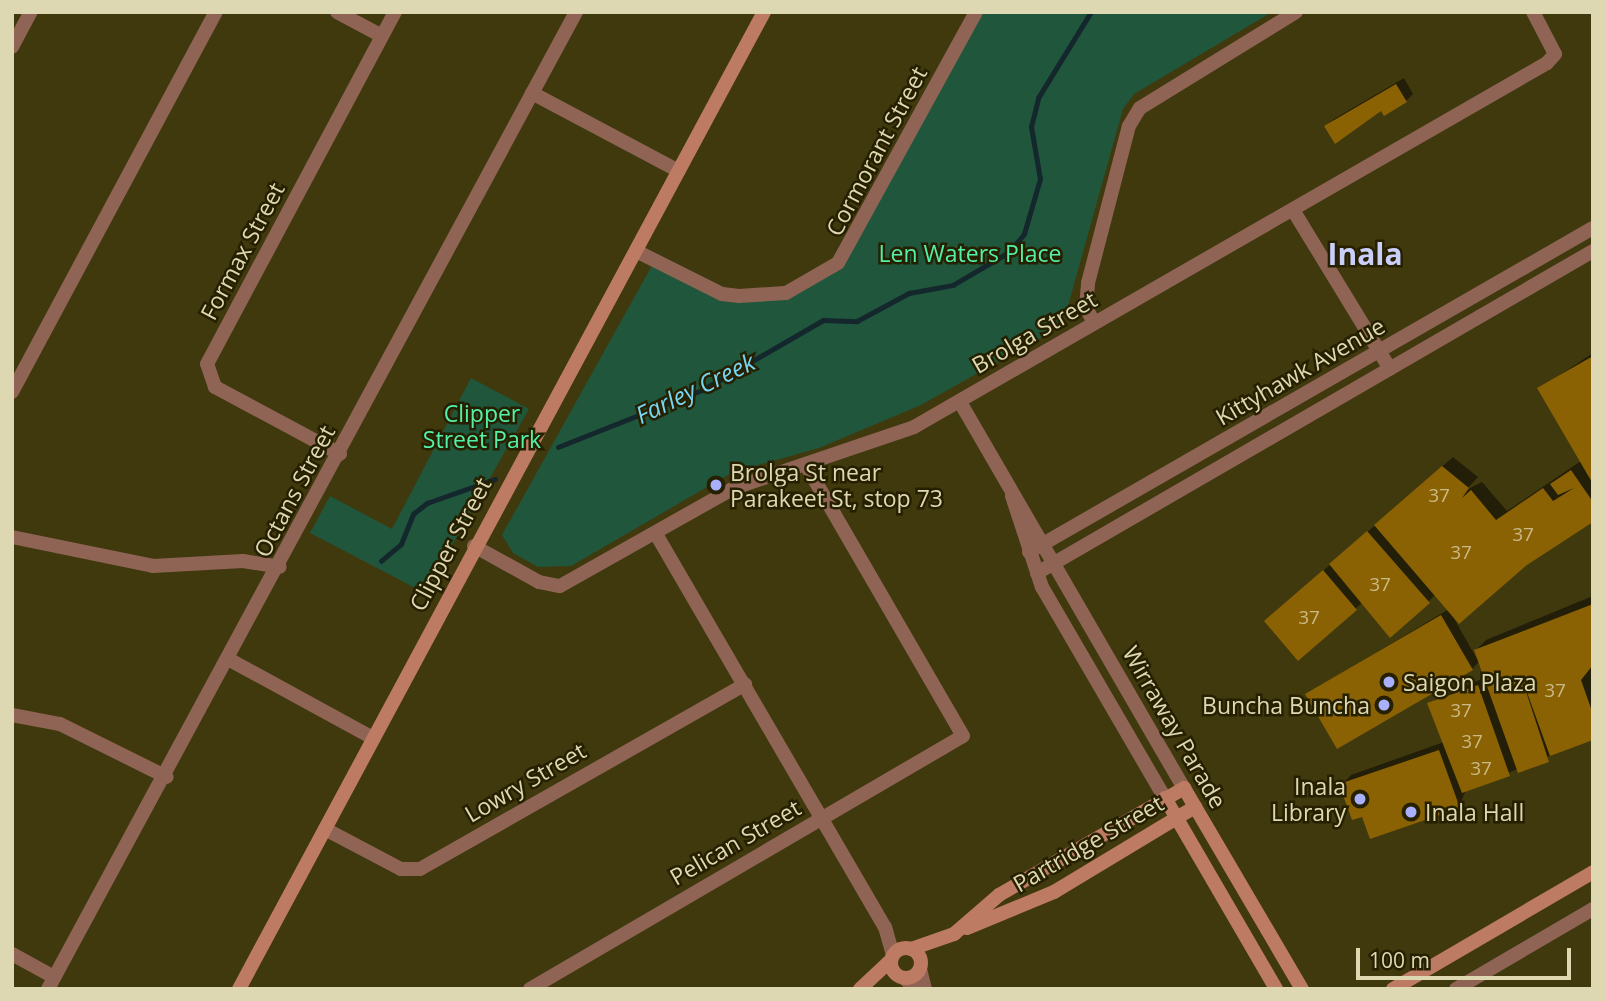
<!DOCTYPE html>
<html>
<head>
<meta charset="utf-8">
<style>
  body { margin:0 }
  #map { position:relative; width:1605px; height:1001px; overflow:hidden; background:#40390e; font-family:"Open Sans",sans-serif }
  div>[style] { position:absolute }
  [style*='--x'] { left:calc(var(--x)*1px); top:calc(var(--y)*1px); width:calc(var(--w)*1px); rotate:calc(var(--a)*1deg) }
  .green>* { inset:0; background:#1f563c }
  .shadow>* { inset:0; background:#0007 }
  .stream>* { height:4.5px; margin:-2.25px; padding:0 2.25px; transform-origin:2.25px; border-radius:2.25px; background:#14272d }
  .building>* { inset:0; background:#8a6203 }
  .street>* { height:14px; margin:-7px; padding:0 7px; transform-origin:7px; border-radius:7px; background:#8f6455 }
  .secondary>* { height:14px; margin:-7px; padding:0 7px; transform-origin:7px; border-radius:7px; background:#be7b63 }
  .secondary>.ring { margin:-7px; padding:0; box-sizing:content-box; background:none; border:14px solid #be7b63; border-radius:50% }
  .dots>* { width:19px; height:19px; translate:-50% -50%; box-sizing:border-box; border:4px solid #262000; border-radius:50% }
  span { translate:-50% -50%; white-space:nowrap; text-align:center; line-height:1.15; -webkit-text-stroke:5px #262000; paint-order:stroke }
  .number-label { font-size:19px; color:#c9ba86 }
  .number-label span { -webkit-text-stroke-width:0 }
  .street-label { font-size:23px; color:#ded8b2 }
  .park-label { font-size:23px; color:#54efa9 }
  .poi-label { font-size:23px; color:#ded8b2 }
  .left { translate:0 -50%; text-align:left }
  .right { translate:-100% -50%; text-align:right }
  .water-label { font-size:24px; color:#77d6f3; font-style:italic }
  .district-label { font-size:30px; color:#cacffa; font-weight:700 }
  .frame { position:absolute; inset:0; border:14px solid #ded8b2; pointer-events:none }
  .scale { position:absolute; left:1356px; top:948px; width:215px; height:32px; box-sizing:border-box; border:4px solid #ded8b2; border-top:0; padding-left:9px; font-size:21px; line-height:24px; white-space:nowrap; color:#ded8b2; -webkit-text-stroke:5px #262000; paint-order:stroke }
</style>
</head>
<body>
<div id="map">
  <div class="green">
    <i style="clip-path:polygon(976px 12px,1272px 12px,1134px 94px,1123px 109px,1066px 313px,1049px 333px,921px 405px,819px 448px,733px 472px,571px 566px,538px 567px,513px 553px,502px 535px,655px 260px,721px 294px,786px 293px,838px 263px)"></i>
    <i style="clip-path:polygon(471px 378px,529px 409px,425px 593px,310px 533px,330px 496px,392px 529px)"></i>
  </div>
  <div class="shadow">
    <i style="clip-path:polygon(1404px 78px,1413px 94px,1406px 101px,1381px 108px,1336px 142px,1326px 126px,1334px 119px)"></i>
    <i style="clip-path:polygon(1593px 353px,1593px 520px,1452px 615px,1477px 659px,1476px 650px,1486px 640px,1593px 596px,1593px 738px,1466px 790px,1459px 806px,1363px 815px,1341px 785px,1351px 775px,1444px 742px,1429px 703px,1486px 677px,1480px 661px,1472px 669px,1307px 694px,1449px 609px,1436px 594px,1428px 602px,1363px 602px,1298px 659px,1276px 612px,1453px 457px,1478px 477px,1466px 490px,1482px 482px,1507px 511px,1581px 461px,1539px 389px)"></i>
  </div>
  <div class="stream">
    <i style="--x:558;--y:447;--w:155;--a:-21.6"></i>
    <i style="--x:702;--y:390;--w:140;--a:-30"></i>
    <i style="--x:823;--y:320;--w:34;--a:2"></i>
    <i style="--x:857;--y:321;--w:59;--a:-28.3"></i>
    <i style="--x:909;--y:293;--w:45;--a:-10.3"></i>
    <i style="--x:953;--y:285;--w:65;--a:-30.5"></i>
    <i style="--x:1009;--y:252;--w:23;--a:-50"></i>
    <i style="--x:1024;--y:234;--w:57;--a:-73.8"></i>
    <i style="--x:1040;--y:179;--w:53;--a:-99.8"></i>
    <i style="--x:1031;--y:127;--w:30;--a:-76"></i>
    <i style="--x:1038;--y:98;--w:101;--a:-58.4"></i>
    <i style="--x:381;--y:561;--w:26;--a:-40"></i>
    <i style="--x:401;--y:544;--w:32;--a:-68"></i>
    <i style="--x:413;--y:514;--w:18;--a:-38"></i>
    <i style="--x:427;--y:503;--w:72;--a:-19.4"></i>
  </div>
  <div class="building">
    <i style="clip-path:polygon(1396px 84px,1407px 102px,1384px 116px,1381px 111px,1335px 144px,1324px 126px)"></i>
    <i style="clip-path:polygon(1593px 356px,1593px 484px,1537px 388px)"></i>
    <i style="clip-path:polygon(1442px 466px,1469px 488px,1462px 498px,1471px 490px,1496px 520px,1543px 488px,1553px 501px,1574px 488px,1558px 495px,1550px 484px,1571px 470px,1593px 502px,1593px 522px,1527px 565px,1459px 624px,1374px 525px)"></i>
    <i style="clip-path:polygon(1367px 531px,1430px 603px,1390px 638px,1329px 564px)"></i>
    <i style="clip-path:polygon(1323px 570px,1357px 610px,1298px 661px,1264px 621px)"></i>
    <i style="clip-path:polygon(1593px 604px,1593px 665px,1581px 680px,1593px 714px,1593px 740px,1550px 756px,1520px 673px,1549px 762px,1518px 773px,1474px 650px)"></i>
    <i style="clip-path:polygon(1441px 615px,1473px 670px,1337px 749px,1305px 694px)"></i>
    <i style="clip-path:polygon(1478px 685px,1510px 776px,1462px 793px,1427px 703px)"></i>
    <i style="clip-path:polygon(1439px 750px,1460px 808px,1370px 839px,1362px 817px,1352px 820px,1339px 784px)"></i>
  </div>
  <div class="street">
    <i style="--x:337;--y:12;--w:51;--a:28.1"></i>
    <i style="--x:12;--y:47;--w:40;--a:-62"></i>
    <i style="--x:532;--y:93;--w:166;--a:28"></i>
    <i style="--x:1293;--y:210;--w:186;--a:58.6"></i>
    <i style="--x:636;--y:251;--w:96;--a:26.6"></i>
    <i style="--x:722;--y:294;--w:17;--a:7"></i>
    <i style="--x:739;--y:296;--w:47;--a:-3.7"></i>
    <i style="--x:786;--y:293;--w:60;--a:-30"></i>
    <i style="--x:838;--y:263;--w:286;--a:-61.2"></i>
    <i style="--x:1094;--y:323;--w:18;--a:-117"></i>
    <i style="--x:1086;--y:307;--w:24;--a:-85"></i>
    <i style="--x:1088;--y:283;--w:162;--a:-75.4"></i>
    <i style="--x:1129;--y:126;--w:21;--a:-59"></i>
    <i style="--x:1140;--y:108;--w:183;--a:-31.6"></i>
    <i style="--x:12;--y:392;--w:431;--a:-61.8"></i>
    <i style="--x:960;--y:402;--w:446;--a:59.9"></i>
    <i style="--x:340;--y:454;--w:142;--a:-151.8"></i>
    <i style="--x:215;--y:387;--w:24;--a:-109"></i>
    <i style="--x:207;--y:364;--w:399;--a:-61.9"></i>
    <i style="--x:1012;--y:496;--w:96;--a:71.8"></i>
    <i style="--x:1042;--y:587;--w:244;--a:59.8"></i>
    <i style="--x:656;--y:534;--w:455;--a:59.8"></i>
    <i style="--x:885;--y:927;--w:29;--a:74"></i>
    <i style="--x:12;--y:537;--w:144;--a:11.6"></i>
    <i style="--x:153;--y:566;--w:90;--a:-3.2"></i>
    <i style="--x:243;--y:561;--w:37;--a:9"></i>
    <i style="--x:474;--y:546;--w:74;--a:29"></i>
    <i style="--x:539;--y:582;--w:21;--a:11"></i>
    <i style="--x:560;--y:586;--w:200;--a:-29.4"></i>
    <i style="--x:734;--y:488;--w:190;--a:-18.7"></i>
    <i style="--x:914;--y:427;--w:730;--a:-29.9"></i>
    <i style="--x:1547;--y:63;--w:12;--a:-48"></i>
    <i style="--x:1555;--y:54;--w:47;--a:-117.6"></i>
    <i style="--x:1029;--y:552;--w:650;--a:-29.88"></i>
    <i style="--x:1037;--y:573;--w:643;--a:-30.08"></i>
    <i style="--x:230;--y:660;--w:163;--a:28.6"></i>
    <i style="--x:12;--y:715;--w:49;--a:10.6"></i>
    <i style="--x:60;--y:724;--w:119;--a:26.4"></i>
    <i style="--x:325;--y:829;--w:86;--a:27.8"></i>
    <i style="--x:401;--y:869;--w:19;--a:0"></i>
    <i style="--x:420;--y:869;--w:374;--a:-29.6"></i>
    <i style="--x:12;--y:954;--w:48;--a:28.7"></i>
    <i style="--x:920;--y:969;--w:21;--a:76"></i>
    <i style="--x:904;--y:978;--w:16;--a:43"></i>
    <i style="--x:48;--y:989;--w:1111;--a:-61.61"></i>
    <i style="--x:530;--y:989;--w:501;--a:-30.3"></i>
    <i style="--x:963;--y:736;--w:313;--a:-120.1"></i>
    <i style="--x:1456;--y:989;--w:159;--a:-30.3"></i>
  </div>
  <div class="secondary">
    <i style="--x:1165;--y:798;--w:221;--a:59.8"></i>
    <i style="--x:967;--y:928;--w:94;--a:-22.5"></i>
    <i style="--x:1054;--y:892;--w:165;--a:-31.1"></i>
    <i class="ring" style="left:891px;top:948px;width:16px;height:16px"></i>
    <i style="--x:911;--y:949;--w:46;--a:-19.2"></i>
    <i style="--x:954;--y:934;--w:60;--a:-40.9"></i>
    <i style="--x:999;--y:895;--w:214;--a:-30"></i>
    <i style="--x:1184;--y:788;--w:233;--a:59.6"></i>
    <i style="--x:239;--y:989;--w:1109;--a:-61.75"></i>
    <i style="--x:860;--y:989;--w:42;--a:-43.1"></i>
    <i style="--x:1393;--y:989;--w:232;--a:-30.3"></i>
  </div>
  <div class="dots">
    <i style="left:716px;top:485px;background:#a9b0fc"></i>
    <i style="left:1389px;top:682px;background:#a9b0fc"></i>
    <i style="left:1384px;top:705px;background:#a9b0fc"></i>
    <i style="left:1360px;top:799px;background:#a9b0fc"></i>
    <i style="left:1411px;top:812px;background:#a9b0fc"></i>
  </div>
  <div class="number-label">
    <span style="left:1439px;top:496px">37</span>
    <span style="left:1523px;top:535px">37</span>
    <span style="left:1461px;top:553px">37</span>
    <span style="left:1380px;top:585px">37</span>
    <span style="left:1309px;top:618px">37</span>
    <span style="left:1555px;top:691px">37</span>
    <span style="left:1461px;top:711px">37</span>
    <span style="left:1472px;top:742px">37</span>
    <span style="left:1481px;top:769px">37</span>
  </div>
  <div class="street-label">
    <span style="left:876px;top:151px;rotate:-62deg">Cormorant Street</span>
    <span style="left:242px;top:251px;rotate:-62deg">Formax Street</span>
    <span style="left:1034px;top:332px;rotate:-30deg">Brolga Street</span>
    <span style="left:1300px;top:371px;rotate:-30deg">Kittyhawk Avenue</span>
    <span style="left:294px;top:491px;rotate:-62deg">Octans Street</span>
    <span style="left:450px;top:544px;rotate:-62deg">Clipper Street</span>
    <span style="left:1175px;top:727px;rotate:60deg">Wirraway Parade</span>
    <span style="left:525px;top:782px;rotate:-30deg">Lowry Street</span>
    <span style="left:735px;top:842px;rotate:-30deg">Pelican Street</span>
    <span style="left:1088px;top:843px;rotate:-30deg">Partridge Street</span>
  </div>
  <div class="park-label">
    <span style="left:970px;top:253px">Len Waters Place</span>
    <span style="left:482px;top:426px">Clipper<br>Street Park</span>
  </div>
  <div class="poi-label">
    <span class="left" style="left:730px;top:485px">Brolga St near<br>Parakeet St, stop 73</span>
    <span class="left" style="left:1403px;top:682px">Saigon Plaza</span>
    <span class="right" style="left:1370px;top:705px">Buncha Buncha</span>
    <span class="right" style="left:1346px;top:799px">Inala<br>Library</span>
    <span class="left" style="left:1425px;top:812px">Inala Hall</span>
  </div>
  <div class="water-label">
    <span style="left:695px;top:388px;rotate:-26deg">Farley Creek</span>
  </div>
  <div class="district-label">
    <span style="left:1365px;top:254px">Inala</span>
  </div>
  <div class="frame"></div>
  <div class="scale">100 m</div>
</div>
</body>
</html>
